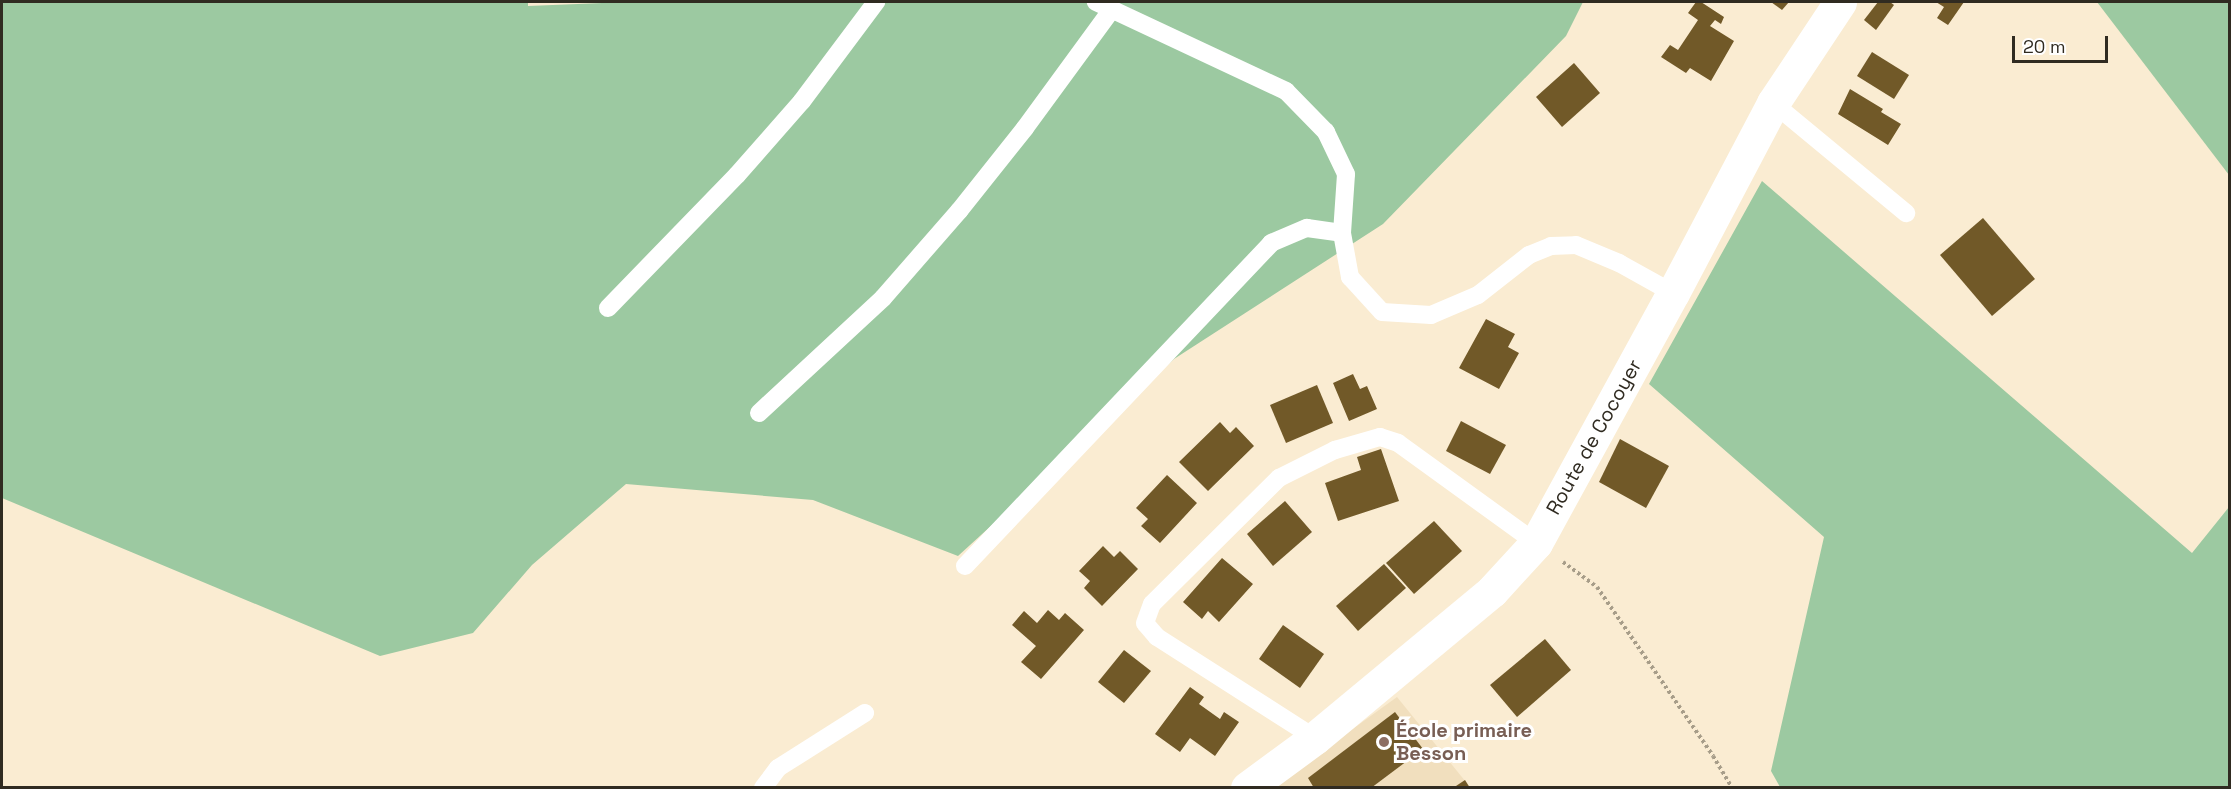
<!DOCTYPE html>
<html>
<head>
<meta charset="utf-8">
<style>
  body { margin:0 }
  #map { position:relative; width:2231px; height:789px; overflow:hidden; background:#faecd2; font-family:"Space Grotesk",sans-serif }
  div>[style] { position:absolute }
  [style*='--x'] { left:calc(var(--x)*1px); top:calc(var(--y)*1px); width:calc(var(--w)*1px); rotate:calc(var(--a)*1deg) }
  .built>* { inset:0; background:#f1dfbe }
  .forest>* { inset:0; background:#9cc9a1 }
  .building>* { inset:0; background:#715928 }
  .path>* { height:4px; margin-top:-2px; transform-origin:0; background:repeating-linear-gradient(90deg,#a79d89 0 3px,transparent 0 6px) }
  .lane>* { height:18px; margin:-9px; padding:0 9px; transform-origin:9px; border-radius:9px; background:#fff }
  .street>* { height:33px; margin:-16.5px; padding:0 16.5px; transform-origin:16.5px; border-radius:16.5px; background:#fff }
  .dots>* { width:16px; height:16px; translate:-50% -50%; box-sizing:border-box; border:3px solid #fff; border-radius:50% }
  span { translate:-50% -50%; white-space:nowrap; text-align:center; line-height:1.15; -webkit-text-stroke:6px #fff; paint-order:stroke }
  .street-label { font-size:20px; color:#302b21 }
  .education-label { font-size:20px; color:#785e54; font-weight:700 }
  .left { translate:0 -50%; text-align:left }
  .frame { position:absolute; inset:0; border:3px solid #302b21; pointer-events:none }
  .scale { position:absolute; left:2012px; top:36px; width:96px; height:27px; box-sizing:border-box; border:3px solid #302b21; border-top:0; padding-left:8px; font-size:18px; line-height:21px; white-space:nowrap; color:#302b21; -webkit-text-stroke:4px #fff; paint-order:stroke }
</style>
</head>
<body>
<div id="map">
  <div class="built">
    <i style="clip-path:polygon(1397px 697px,1470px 787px,1271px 788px)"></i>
  </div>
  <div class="forest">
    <i style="clip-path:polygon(2px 2px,528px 2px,528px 6px,627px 2px,1583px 2px,1566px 36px,1383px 224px,1174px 359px,958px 556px,813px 500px,626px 484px,532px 565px,473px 633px,380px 656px,2px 498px)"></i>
    <i style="clip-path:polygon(2097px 2px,2229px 2px,2229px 175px)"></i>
    <i style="clip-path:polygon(1762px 181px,2192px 553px,2229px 507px,2229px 787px,1780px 787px,1771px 771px,1824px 537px,1649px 384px)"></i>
  </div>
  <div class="building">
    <i style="clip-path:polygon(1696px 2px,1701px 2px,1724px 17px,1721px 24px,1715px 20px,1710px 26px,1734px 41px,1711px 81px,1690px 68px,1686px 73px,1661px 57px,1670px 45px,1678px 50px,1698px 20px,1688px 13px)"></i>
    <i style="clip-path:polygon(1771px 2px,1789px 2px,1782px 10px)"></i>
    <i style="clip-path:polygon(1890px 2px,1894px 5px,1876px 30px,1864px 20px,1878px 2px)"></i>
    <i style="clip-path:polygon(1936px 2px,1964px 2px,1948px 25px,1937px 18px,1944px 7px)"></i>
    <i style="clip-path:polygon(1872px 52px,1909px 75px,1894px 99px,1857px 76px)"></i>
    <i style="clip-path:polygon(1574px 63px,1600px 93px,1562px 127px,1536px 97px)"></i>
    <i style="clip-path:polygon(1850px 89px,1883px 109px,1881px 112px,1901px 124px,1888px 145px,1838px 114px)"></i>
    <i style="clip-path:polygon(1983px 218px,2035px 279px,1992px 316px,1940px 255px)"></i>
    <i style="clip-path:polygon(1486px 319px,1515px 334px,1508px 347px,1519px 353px,1499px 389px,1459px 368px)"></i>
    <i style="clip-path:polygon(1353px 374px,1360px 389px,1367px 386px,1377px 409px,1349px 421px,1333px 383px)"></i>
    <i style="clip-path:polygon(1317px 385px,1333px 423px,1286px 443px,1270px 405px)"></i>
    <i style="clip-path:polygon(1461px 421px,1506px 445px,1490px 474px,1446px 451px)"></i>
    <i style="clip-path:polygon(1220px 422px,1230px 433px,1236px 427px,1254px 446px,1208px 491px,1179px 462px)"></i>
    <i style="clip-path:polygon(1620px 439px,1669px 466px,1646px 508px,1599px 482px)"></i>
    <i style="clip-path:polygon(1381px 449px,1399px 501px,1338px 521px,1325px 483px,1361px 470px,1357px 457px)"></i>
    <i style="clip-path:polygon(1167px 475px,1197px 503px,1160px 543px,1141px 526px,1148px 519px,1136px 508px)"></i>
    <i style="clip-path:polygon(1285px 501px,1312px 532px,1273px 566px,1247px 534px)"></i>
    <i style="clip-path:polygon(1434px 521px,1462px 551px,1414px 594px,1386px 563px)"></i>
    <i style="clip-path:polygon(1103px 546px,1114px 557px,1120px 551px,1138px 569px,1102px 606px,1084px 588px,1090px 581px,1079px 571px)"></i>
    <i style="clip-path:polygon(1222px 558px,1253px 584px,1219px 622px,1208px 611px,1202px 619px,1183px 602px)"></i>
    <i style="clip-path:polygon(1384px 564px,1406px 588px,1358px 631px,1336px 606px)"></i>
    <i style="clip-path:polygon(1048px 610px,1059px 620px,1065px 613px,1084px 630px,1041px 679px,1021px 662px,1036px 646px,1012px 625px,1024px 611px,1037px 623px)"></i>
    <i style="clip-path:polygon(1283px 625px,1324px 654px,1300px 688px,1259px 659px)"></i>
    <i style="clip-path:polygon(1545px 639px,1571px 670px,1517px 717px,1490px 685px)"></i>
    <i style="clip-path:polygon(1124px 650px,1151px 671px,1124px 703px,1098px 682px)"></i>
    <i style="clip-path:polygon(1190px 687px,1204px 697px,1199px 704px,1220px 719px,1224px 712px,1239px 722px,1215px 756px,1190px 738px,1180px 752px,1155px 734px)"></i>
    <i style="clip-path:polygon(1395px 712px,1423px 749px,1371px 788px,1314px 788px,1308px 778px)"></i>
    <i style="clip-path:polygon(1465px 780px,1470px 788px,1453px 788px)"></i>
  </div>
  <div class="path">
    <i style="--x:1563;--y:562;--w:42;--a:36.3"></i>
    <i style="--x:1597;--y:587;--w:205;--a:55.5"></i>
    <i style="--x:1713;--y:756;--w:37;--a:59"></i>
  </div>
  <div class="lane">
    <i style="--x:1773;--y:103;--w:173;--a:39.6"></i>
    <i style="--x:1342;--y:233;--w:45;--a:79.7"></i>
    <i style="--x:1350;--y:277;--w:47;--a:47.6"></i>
    <i style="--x:1382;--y:312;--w:49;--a:3.5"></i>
    <i style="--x:1431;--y:315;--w:51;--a:-23.1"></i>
    <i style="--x:1478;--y:295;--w:65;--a:-38.1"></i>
    <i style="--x:1529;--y:255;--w:24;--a:-22"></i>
    <i style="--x:1551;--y:246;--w:25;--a:-2"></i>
    <i style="--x:1576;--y:245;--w:47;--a:22.7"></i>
    <i style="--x:1619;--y:263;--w:62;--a:29.1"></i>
    <i style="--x:608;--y:308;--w:185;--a:-45.9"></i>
    <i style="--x:737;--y:175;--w:98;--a:-48.7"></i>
    <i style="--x:802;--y:101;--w:124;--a:-53.2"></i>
    <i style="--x:759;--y:413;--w:169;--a:-42.8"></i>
    <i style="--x:883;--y:298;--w:116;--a:-48.9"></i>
    <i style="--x:959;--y:211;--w:106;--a:-51.5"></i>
    <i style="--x:1025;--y:128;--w:147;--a:-53.8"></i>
    <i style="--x:965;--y:566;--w:445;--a:-46.5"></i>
    <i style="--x:1271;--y:243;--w:39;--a:-23"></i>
    <i style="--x:1307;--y:228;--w:35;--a:8"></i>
    <i style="--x:1342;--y:233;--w:59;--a:-86.1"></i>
    <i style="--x:1346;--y:174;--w:47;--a:-115.5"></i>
    <i style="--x:1326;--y:132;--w:57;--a:-134.3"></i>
    <i style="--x:1286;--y:91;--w:210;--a:-154.9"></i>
    <i style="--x:1315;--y:738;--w:188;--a:-147.4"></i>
    <i style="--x:1157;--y:637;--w:18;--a:-131"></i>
    <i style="--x:1145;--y:623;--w:20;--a:-70"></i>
    <i style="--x:1152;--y:604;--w:179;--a:-44.8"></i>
    <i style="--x:1279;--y:478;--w:63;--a:-26.6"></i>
    <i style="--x:1335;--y:450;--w:47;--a:-16.1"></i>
    <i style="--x:1380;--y:437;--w:19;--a:18"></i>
    <i style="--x:1398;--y:443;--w:170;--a:35.9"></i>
    <i style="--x:763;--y:788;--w:25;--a:-53"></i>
    <i style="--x:778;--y:768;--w:103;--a:-32.3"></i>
  </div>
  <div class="street">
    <i style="--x:1247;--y:788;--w:84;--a:-36.3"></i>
    <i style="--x:1315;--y:738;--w:230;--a:-39.7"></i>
    <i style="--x:1492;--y:591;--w:65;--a:-47.5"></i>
    <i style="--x:1536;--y:543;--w:285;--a:-61.3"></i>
    <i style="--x:1673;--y:293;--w:215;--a:-62.2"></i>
    <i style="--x:1773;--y:103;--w:121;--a:-56.4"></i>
  </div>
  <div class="dots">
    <i style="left:1384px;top:742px;background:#8d6e63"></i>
  </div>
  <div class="street-label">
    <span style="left:1594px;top:437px;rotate:-61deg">Route de Cocoyer</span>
  </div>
  <div class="education-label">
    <span class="left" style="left:1396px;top:742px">École primaire<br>Besson</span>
  </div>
  <div class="frame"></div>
  <div class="scale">20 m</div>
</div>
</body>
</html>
